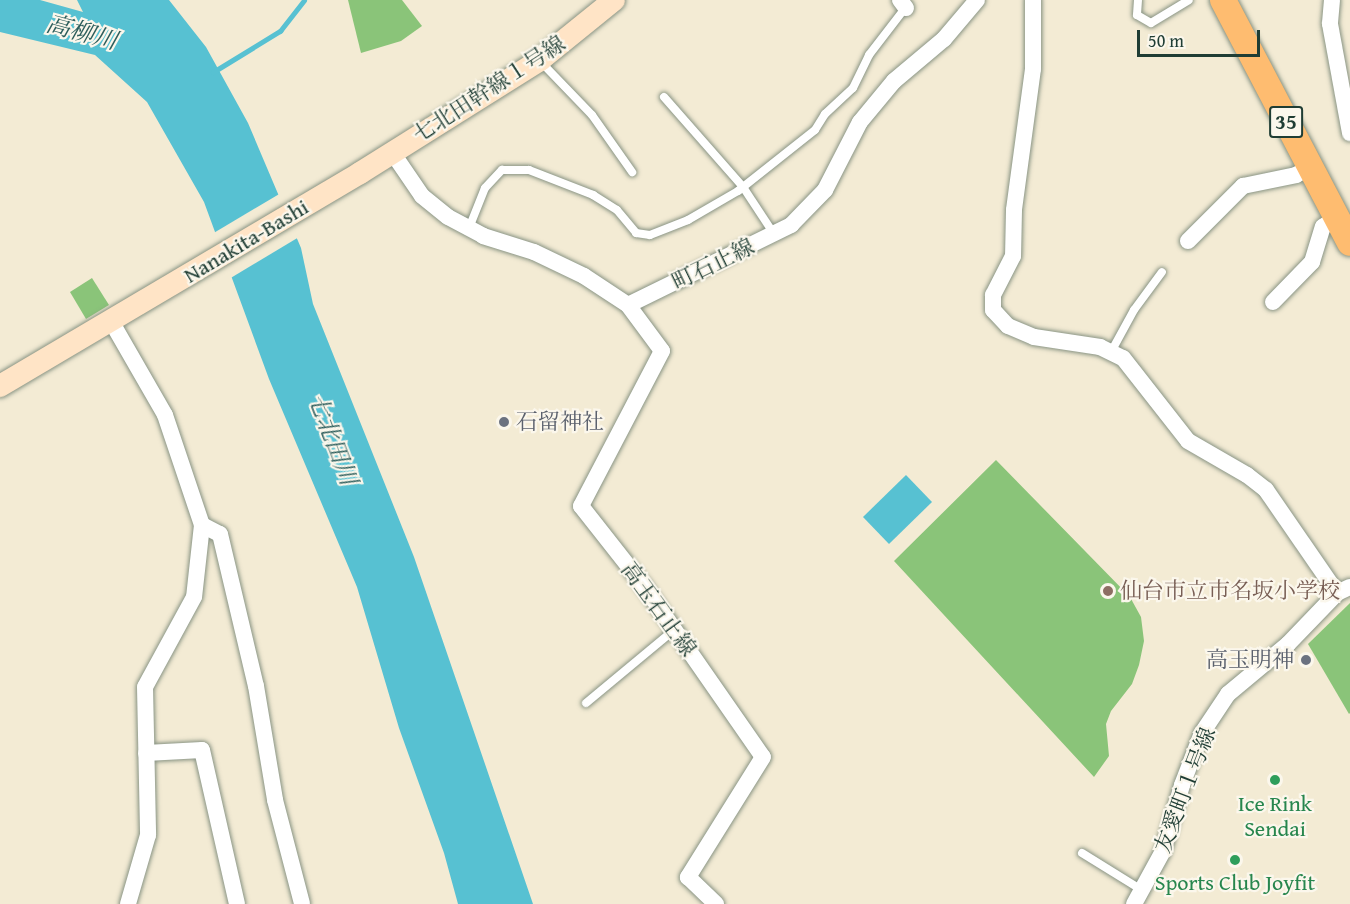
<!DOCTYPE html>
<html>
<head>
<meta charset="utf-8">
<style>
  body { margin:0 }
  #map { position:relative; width:1350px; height:904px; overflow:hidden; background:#f3ebd4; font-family:"Gentium Book Plus","Noto Serif JP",serif }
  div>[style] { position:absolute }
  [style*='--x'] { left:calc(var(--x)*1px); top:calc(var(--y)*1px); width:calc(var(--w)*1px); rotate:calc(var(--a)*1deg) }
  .green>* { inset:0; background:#8ac479 }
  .water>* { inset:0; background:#57c1d2 }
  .pier>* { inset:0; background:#f3ebd4 }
  .stream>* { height:5px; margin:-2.5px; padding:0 2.5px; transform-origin:2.5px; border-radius:2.5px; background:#57c1d2 }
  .roads { filter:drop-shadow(0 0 2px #899484) drop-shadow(0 0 2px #899484) }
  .lane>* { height:8px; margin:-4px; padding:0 4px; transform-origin:4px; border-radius:4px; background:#fff }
  .street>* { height:16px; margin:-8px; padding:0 8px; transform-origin:8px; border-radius:8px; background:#fff }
  .secondary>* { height:22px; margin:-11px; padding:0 11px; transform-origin:11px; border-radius:11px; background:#ffe4c6 }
  .primary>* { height:26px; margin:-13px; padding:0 13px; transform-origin:13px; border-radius:13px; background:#febc70 }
  .dots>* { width:16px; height:16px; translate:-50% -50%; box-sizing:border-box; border:3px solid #fbf7ec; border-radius:50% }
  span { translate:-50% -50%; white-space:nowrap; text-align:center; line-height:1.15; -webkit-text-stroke:4.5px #fbf7ec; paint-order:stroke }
  .shield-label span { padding:2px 4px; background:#fbf7ec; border:2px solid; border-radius:4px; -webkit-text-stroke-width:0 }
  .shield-label { font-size:21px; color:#1f3d34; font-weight:700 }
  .street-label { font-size:22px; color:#1f3d34 }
  .worship-label { font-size:22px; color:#5b616d }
  .left { translate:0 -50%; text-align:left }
  .right { translate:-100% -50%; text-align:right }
  .education-label { font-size:22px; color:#785e54 }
  .leisure-label { font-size:22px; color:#27864d }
  .water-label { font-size:24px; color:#2d5e5c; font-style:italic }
  .scale { position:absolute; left:1137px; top:30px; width:123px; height:27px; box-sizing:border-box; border:3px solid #1f3d34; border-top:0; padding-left:8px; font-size:18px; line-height:21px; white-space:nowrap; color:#1f3d34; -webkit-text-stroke:4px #fbf7ec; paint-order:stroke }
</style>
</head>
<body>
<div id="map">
  <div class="green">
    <i style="clip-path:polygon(348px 0,402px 0,422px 26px,401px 41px,361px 53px)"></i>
    <i style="clip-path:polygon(92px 278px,109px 305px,86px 319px,70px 292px)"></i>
    <i style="clip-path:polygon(996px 460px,1130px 597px,1141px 617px,1144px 641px,1139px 665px,1132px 684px,1111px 711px,1106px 724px,1109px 756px,1094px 777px,894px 561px)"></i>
    <i style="clip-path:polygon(1350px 603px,1350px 713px,1349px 714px,1308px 644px)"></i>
  </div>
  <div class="water">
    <i style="clip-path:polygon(0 0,40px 0,83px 12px,77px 0,169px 0,206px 47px,248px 123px,301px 248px,313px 304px,414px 557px,533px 904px,458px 904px,444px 853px,399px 728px,357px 587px,269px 379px,204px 202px,147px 102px,95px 55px,0 32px)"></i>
    <i style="clip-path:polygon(906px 475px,932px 502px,889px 544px,863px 517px)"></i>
  </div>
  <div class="pier">
    <i style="clip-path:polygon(281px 193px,299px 237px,229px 279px,212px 234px)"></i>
  </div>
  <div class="stream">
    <i style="--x:213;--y:72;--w:79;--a:-31.5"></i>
    <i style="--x:280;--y:31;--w:39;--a:-52"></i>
  </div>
  <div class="roads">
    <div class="lane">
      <i style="--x:1138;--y:0;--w:15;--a:94"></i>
      <i style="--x:1137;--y:15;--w:16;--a:30"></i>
      <i style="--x:1151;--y:23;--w:44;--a:-31.2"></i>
      <i style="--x:540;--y:61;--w:75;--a:46.1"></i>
      <i style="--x:592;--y:115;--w:70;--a:54.9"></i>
      <i style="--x:664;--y:97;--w:120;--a:48.7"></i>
      <i style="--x:743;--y:187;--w:56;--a:56.6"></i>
      <i style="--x:469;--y:228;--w:43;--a:-68.2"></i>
      <i style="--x:485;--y:188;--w:25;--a:-47"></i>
      <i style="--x:502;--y:170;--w:27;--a:0"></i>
      <i style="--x:529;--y:170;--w:69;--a:21.3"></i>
      <i style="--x:593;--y:195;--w:28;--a:32"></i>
      <i style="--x:617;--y:210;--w:30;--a:50"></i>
      <i style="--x:636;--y:233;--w:14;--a:8"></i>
      <i style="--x:650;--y:235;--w:41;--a:-21.5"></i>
      <i style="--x:688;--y:220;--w:58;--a:-30.1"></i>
      <i style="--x:738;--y:191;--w:98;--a:-38.4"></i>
      <i style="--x:815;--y:130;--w:19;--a:-58"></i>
      <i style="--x:825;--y:114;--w:38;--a:-43"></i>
      <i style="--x:853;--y:88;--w:37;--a:-64"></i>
      <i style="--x:869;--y:55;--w:61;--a:-52.4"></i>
      <i style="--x:1111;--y:352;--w:48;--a:-61.3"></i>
      <i style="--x:1134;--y:310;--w:47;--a:-53.6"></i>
      <i style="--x:586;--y:703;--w:114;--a:-39.7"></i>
      <i style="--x:1082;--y:853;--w:70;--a:31.7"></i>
    </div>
    <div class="street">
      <i style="--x:900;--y:0;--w:10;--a:53"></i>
      <i style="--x:1033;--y:0;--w:69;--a:90"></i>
      <i style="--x:1033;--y:69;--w:142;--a:97.7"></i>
      <i style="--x:1014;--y:210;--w:46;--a:91.2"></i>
      <i style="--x:1013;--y:256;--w:44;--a:117.1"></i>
      <i style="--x:993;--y:295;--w:15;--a:90"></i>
      <i style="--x:993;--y:310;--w:22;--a:47"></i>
      <i style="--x:1008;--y:326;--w:28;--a:23"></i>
      <i style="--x:1034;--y:337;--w:67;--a:8.6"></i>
      <i style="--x:1100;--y:347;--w:25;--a:26"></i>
      <i style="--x:1123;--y:358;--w:105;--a:51.9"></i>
      <i style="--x:1188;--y:441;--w:68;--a:30"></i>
      <i style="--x:1247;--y:475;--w:24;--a:38"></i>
      <i style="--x:1266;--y:490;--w:125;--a:55.4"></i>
      <i style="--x:1332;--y:0;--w:24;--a:95"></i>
      <i style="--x:1330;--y:24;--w:111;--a:79.6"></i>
      <i style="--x:392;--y:152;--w:53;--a:55.7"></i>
      <i style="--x:422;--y:196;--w:33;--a:39"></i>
      <i style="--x:448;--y:217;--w:40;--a:28"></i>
      <i style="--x:483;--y:236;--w:53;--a:17.4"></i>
      <i style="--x:534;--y:252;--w:55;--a:25.6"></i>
      <i style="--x:584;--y:276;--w:53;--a:33.4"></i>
      <i style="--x:628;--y:305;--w:182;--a:-26.1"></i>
      <i style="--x:791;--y:225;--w:49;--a:-45.8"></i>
      <i style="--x:825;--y:190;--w:76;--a:-62.8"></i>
      <i style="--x:860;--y:122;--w:53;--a:-50.3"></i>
      <i style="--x:894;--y:81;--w:65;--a:-40"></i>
      <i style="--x:944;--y:39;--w:51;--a:-49.8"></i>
      <i style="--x:1188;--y:241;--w:78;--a:-45"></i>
      <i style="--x:1243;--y:186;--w:54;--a:-11.7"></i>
      <i style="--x:1296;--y:175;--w:16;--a:-30"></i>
      <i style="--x:1273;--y:302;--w:56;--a:-45.7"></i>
      <i style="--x:1312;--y:262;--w:37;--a:-73"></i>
      <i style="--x:1323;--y:227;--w:16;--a:-38"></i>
      <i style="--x:628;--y:305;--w:57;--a:53.5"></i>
      <i style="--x:662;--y:351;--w:175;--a:117.6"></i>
      <i style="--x:581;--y:506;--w:102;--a:51.8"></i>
      <i style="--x:644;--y:586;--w:208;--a:55.2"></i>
      <i style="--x:763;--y:757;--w:142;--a:122"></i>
      <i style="--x:688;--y:877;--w:39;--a:44"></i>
      <i style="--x:111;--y:321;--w:108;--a:60.1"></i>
      <i style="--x:165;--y:415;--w:116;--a:71.4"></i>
      <i style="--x:202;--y:525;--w:72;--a:96.3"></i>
      <i style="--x:194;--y:597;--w:102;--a:118.6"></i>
      <i style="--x:145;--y:687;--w:148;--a:88.8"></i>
      <i style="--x:148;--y:835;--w:72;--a:106.2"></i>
      <i style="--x:202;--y:525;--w:20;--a:27"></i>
      <i style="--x:220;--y:534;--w:156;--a:76.7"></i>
      <i style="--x:256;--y:686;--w:116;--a:80.5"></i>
      <i style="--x:275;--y:800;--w:107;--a:75.4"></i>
      <i style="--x:146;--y:753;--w:56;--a:-3.1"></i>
      <i style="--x:202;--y:750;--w:158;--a:77.2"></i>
      <i style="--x:1134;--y:904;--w:60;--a:-61.3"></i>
      <i style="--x:1163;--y:851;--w:69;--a:-73.9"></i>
      <i style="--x:1182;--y:785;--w:56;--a:-69"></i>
      <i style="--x:1202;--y:733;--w:47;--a:-56.3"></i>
      <i style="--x:1228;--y:694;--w:78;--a:-39.8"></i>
      <i style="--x:1288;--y:644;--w:71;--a:-46.1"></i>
      <i style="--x:1337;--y:593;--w:14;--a:-25"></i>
    </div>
    <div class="secondary">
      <i style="--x:0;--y:386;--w:418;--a:-30.6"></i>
      <i style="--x:360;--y:173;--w:213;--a:-32.1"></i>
      <i style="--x:540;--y:60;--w:95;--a:-39"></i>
    </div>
    <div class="primary">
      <i style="--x:1223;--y:0;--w:274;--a:62.4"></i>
    </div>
  </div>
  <div class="dots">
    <i style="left:504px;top:422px;background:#6b7280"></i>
    <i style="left:1108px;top:591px;background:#8d6e63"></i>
    <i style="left:1306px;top:660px;background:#6b7280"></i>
    <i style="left:1275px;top:780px;background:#2e9e5b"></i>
    <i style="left:1235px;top:860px;background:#2e9e5b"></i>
  </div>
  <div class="shield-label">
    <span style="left:1286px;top:122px">35</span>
  </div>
  <div class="street-label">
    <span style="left:489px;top:89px;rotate:-33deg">七北田幹線１号線</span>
    <span style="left:246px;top:241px;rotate:-31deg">Nanakita-Bashi</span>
    <span style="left:713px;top:264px;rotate:-26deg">町石止線</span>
    <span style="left:659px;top:609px;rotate:54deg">高玉石止線</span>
    <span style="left:1185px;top:790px;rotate:-69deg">友愛町１号線</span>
  </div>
  <div class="worship-label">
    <span class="left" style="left:516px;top:422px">石留神社</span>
    <span class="right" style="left:1294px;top:660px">高玉明神</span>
  </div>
  <div class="education-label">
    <span class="left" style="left:1120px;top:591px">仙台市立市名坂小学校</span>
  </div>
  <div class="leisure-label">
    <span style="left:1275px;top:816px">Ice Rink<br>Sendai</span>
    <span style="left:1235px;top:883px">Sports Club Joyfit</span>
  </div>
  <div class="water-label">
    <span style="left:82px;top:32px;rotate:15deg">高柳川</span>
    <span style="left:333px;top:439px;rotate:69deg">七北田川</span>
  </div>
  <div class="scale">50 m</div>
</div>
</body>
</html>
